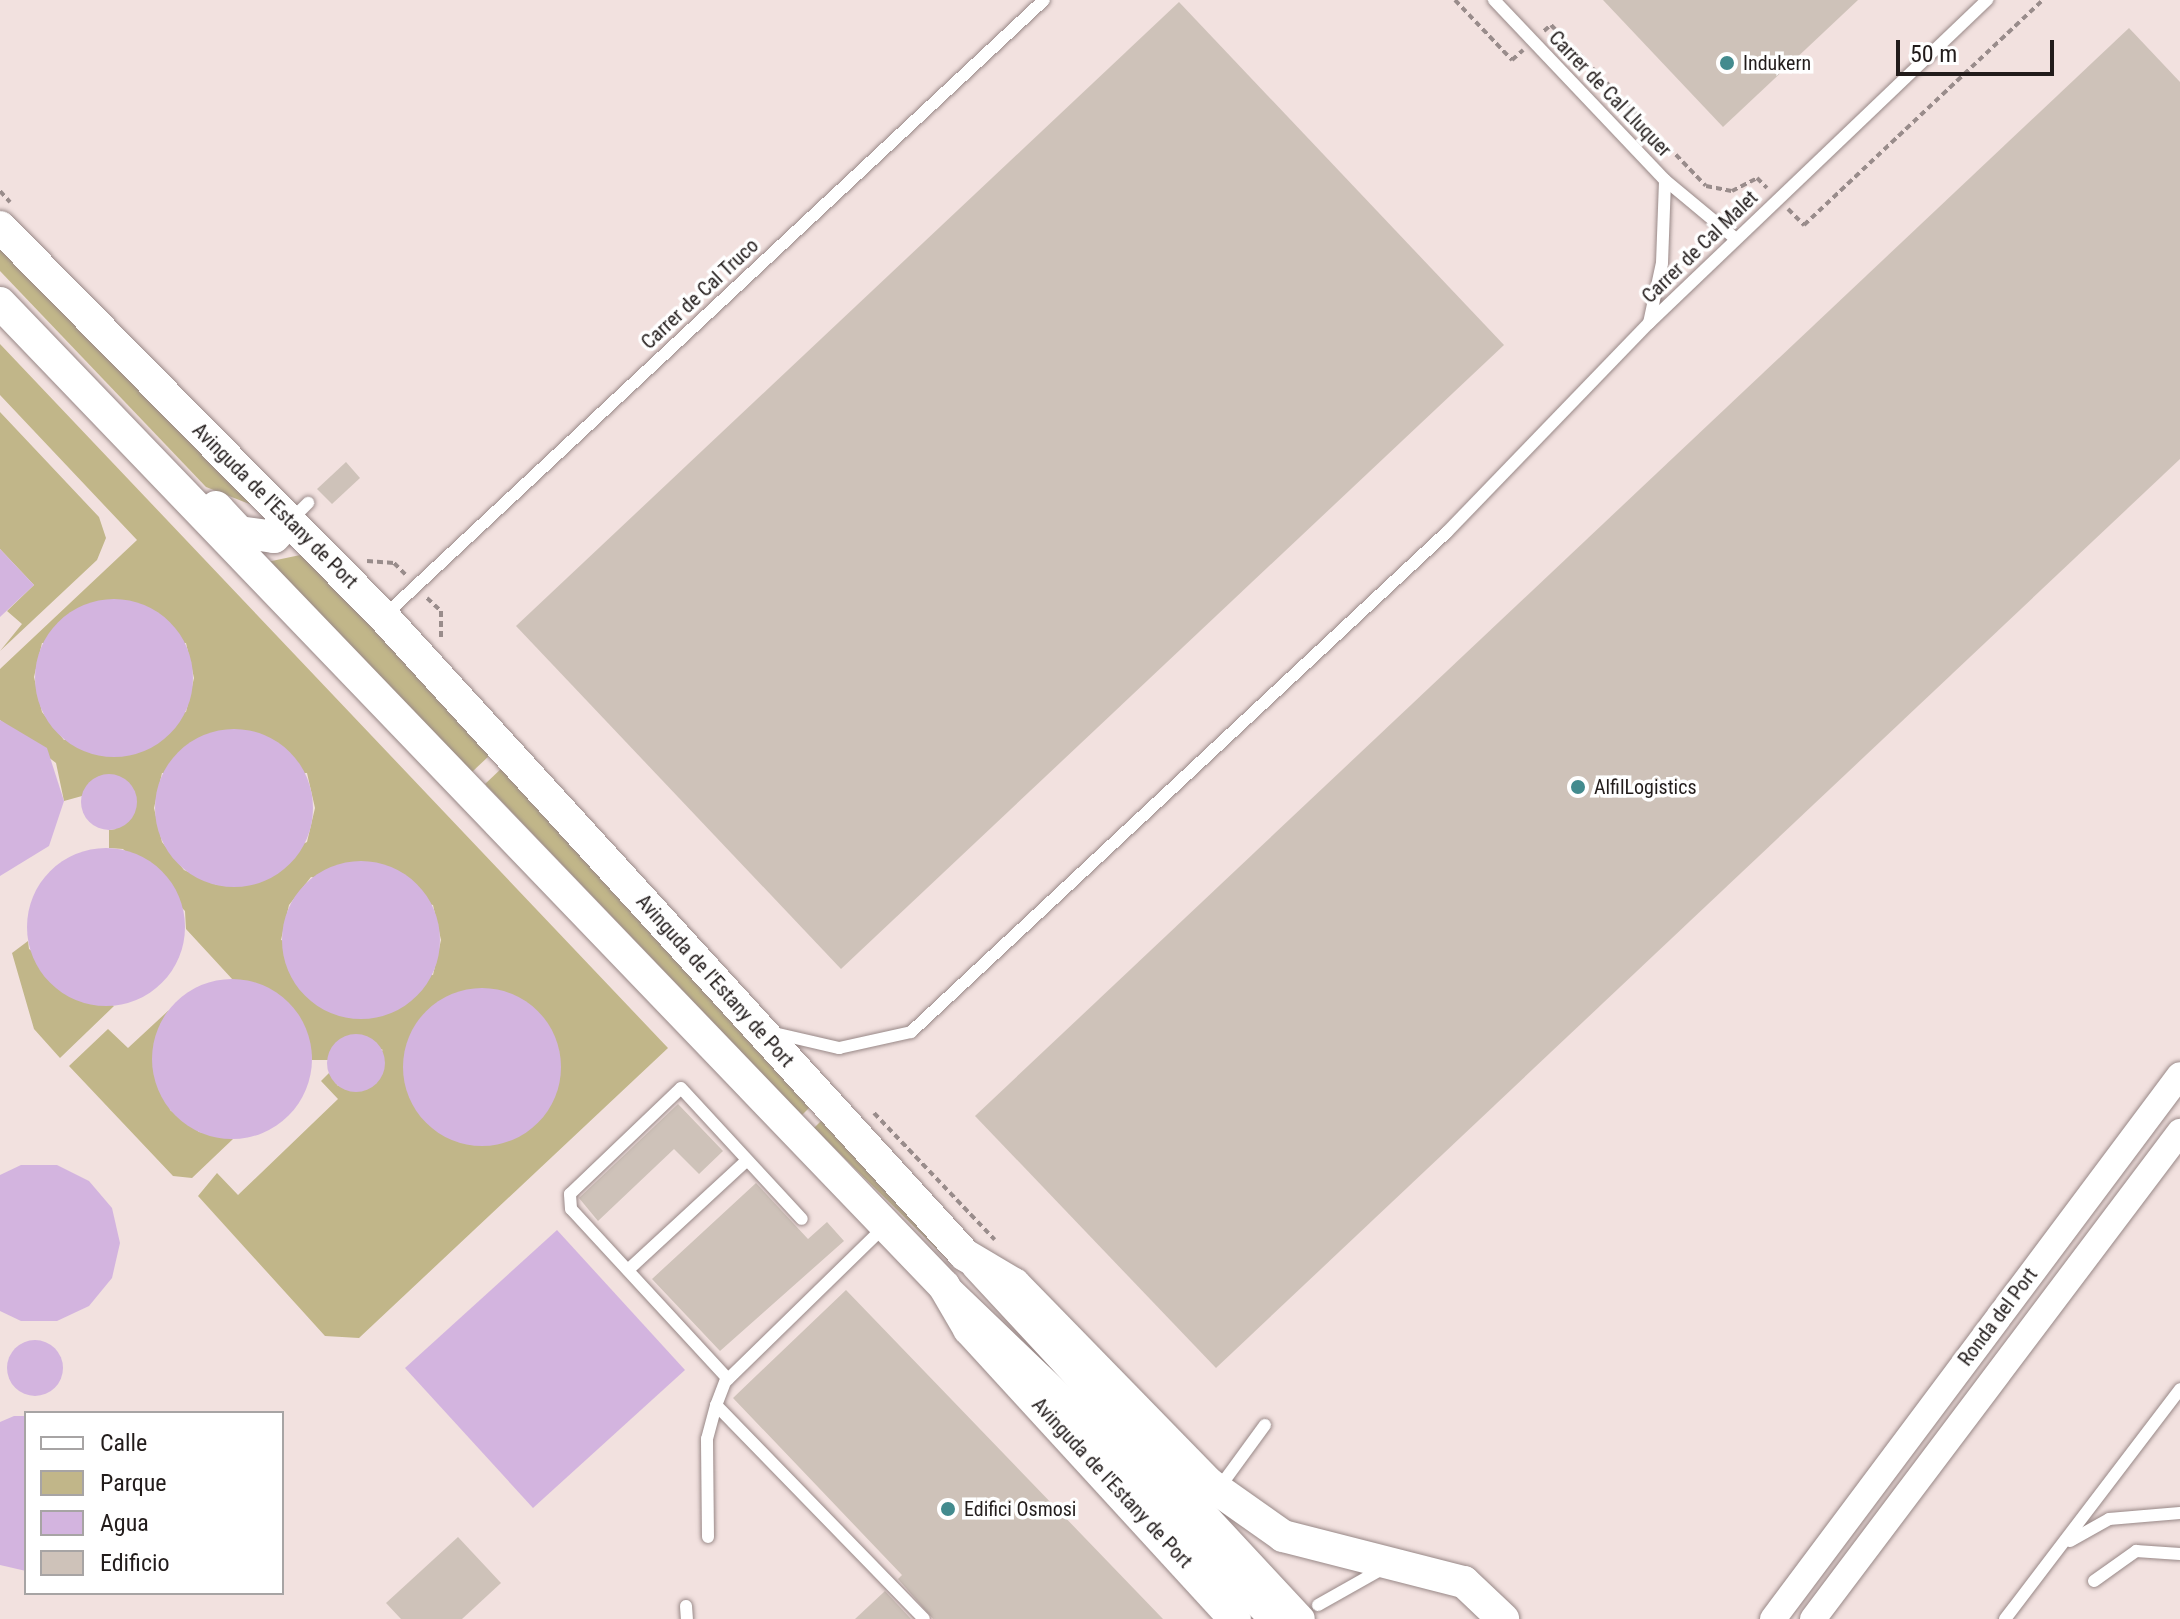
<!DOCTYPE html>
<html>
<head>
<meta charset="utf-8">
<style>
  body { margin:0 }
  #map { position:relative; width:2180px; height:1619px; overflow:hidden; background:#f2e1df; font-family:"Roboto Condensed",sans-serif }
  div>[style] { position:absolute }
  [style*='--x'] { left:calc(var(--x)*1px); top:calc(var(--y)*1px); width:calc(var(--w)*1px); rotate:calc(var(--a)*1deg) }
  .green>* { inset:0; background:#c1b689 }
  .water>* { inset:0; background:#d3b4df }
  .round { border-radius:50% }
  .building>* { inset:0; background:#cec2b9 }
  .path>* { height:4px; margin-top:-2px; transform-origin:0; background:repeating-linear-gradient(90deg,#998c8b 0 6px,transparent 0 10px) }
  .roads { filter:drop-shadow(0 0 2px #988887) drop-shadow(0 0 2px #988887) }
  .service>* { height:12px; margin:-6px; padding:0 6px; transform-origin:6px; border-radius:6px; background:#fff }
  .minor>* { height:26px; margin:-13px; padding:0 13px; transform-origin:13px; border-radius:13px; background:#fff }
  .tertiary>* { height:32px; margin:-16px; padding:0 16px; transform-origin:16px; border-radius:16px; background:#fff }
  .dots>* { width:22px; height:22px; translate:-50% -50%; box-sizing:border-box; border:4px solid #fff; border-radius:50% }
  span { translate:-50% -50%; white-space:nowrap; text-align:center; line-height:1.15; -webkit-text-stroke:7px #fff; paint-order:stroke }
  .poi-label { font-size:20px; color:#221c1b }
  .left { translate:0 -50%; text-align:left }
  .street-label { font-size:20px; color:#221c1b }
  .legend { position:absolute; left:24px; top:1411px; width:260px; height:184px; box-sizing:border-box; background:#fff; border:2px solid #a7a4a4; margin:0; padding:10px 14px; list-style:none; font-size:24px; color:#221c1b }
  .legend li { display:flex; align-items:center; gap:16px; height:40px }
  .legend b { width:40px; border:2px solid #a7a4a4 }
  .scale { position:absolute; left:1896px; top:40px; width:158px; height:36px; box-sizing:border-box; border:4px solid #221c1b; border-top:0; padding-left:10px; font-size:24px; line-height:28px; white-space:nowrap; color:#221c1b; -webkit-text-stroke:6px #fff; paint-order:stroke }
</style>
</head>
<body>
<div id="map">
  <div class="green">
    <i style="clip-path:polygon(0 234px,252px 505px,206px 487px,0 271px)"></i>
    <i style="clip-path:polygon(evenodd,0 344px,668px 1048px,359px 1338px,325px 1336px,198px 1196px,217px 1173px,238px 1195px,338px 1099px,321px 1081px,329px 1073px,338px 1086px,383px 1050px,350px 1035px,328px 1060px,312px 1060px,309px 1040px,267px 988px,233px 980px,186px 929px,185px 911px,123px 849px,109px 848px,109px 830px,116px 829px,82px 796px,64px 801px,56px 763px,0 720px,0 669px,137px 540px,0 395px,0 344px,42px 643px,186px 643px,194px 678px,186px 712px,64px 740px,42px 712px,34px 677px,42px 643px,0 344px,162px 773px,307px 773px,315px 808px,307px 842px,217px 885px,184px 870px,162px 842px,154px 808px,162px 773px,0 344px,311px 877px,433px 905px,441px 940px,433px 975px,281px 940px,289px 905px,311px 877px)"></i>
    <i style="clip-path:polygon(0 412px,99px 517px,106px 538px,97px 560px,0 651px,22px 624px,7px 611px,34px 585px,0 549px)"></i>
    <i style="clip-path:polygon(305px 554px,491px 754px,472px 772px,267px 562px)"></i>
    <i style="clip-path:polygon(503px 767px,811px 1106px,802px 1115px,485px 784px)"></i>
    <i style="clip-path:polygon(28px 941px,29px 949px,114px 1006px,60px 1058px,34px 1029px,12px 953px)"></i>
    <i style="clip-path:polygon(169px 1010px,160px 1025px,170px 1110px,199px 1132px,233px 1139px,192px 1178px,173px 1176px,69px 1066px,108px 1029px,128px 1048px)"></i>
    <i style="clip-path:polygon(823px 1119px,958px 1269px,958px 1270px,814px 1128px)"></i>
  </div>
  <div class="water">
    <i style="clip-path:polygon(0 549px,34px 585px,0 617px)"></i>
    <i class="round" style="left:35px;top:599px;width:158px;height:158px"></i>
    <i style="clip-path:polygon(0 720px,47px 748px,64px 801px,49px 846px,0 876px)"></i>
    <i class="round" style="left:155px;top:729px;width:158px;height:158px"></i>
    <i class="round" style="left:81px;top:774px;width:56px;height:56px"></i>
    <i class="round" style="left:27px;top:848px;width:158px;height:158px"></i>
    <i class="round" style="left:282px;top:861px;width:158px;height:158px"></i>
    <i class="round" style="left:152px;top:979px;width:160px;height:160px"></i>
    <i class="round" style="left:403px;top:988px;width:158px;height:158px"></i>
    <i class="round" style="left:327px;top:1034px;width:58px;height:58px"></i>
    <i style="clip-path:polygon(21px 1165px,57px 1165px,89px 1181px,112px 1208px,120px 1243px,112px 1278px,89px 1306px,57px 1321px,21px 1321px,0 1311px,0 1175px)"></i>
    <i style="clip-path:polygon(557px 1230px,685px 1370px,533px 1508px,405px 1368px)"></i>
    <i class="round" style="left:7px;top:1340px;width:56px;height:56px"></i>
    <i style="clip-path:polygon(14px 1416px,26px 1416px,26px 1571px,0 1565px,0 1422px)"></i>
  </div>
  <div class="building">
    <i style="clip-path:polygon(1603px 0,1858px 0,1723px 127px)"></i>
    <i style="clip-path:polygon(1179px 2px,1504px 345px,841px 969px,516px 626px)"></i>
    <i style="clip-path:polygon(2129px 28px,2180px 82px,2180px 459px,1216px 1368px,975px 1116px)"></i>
    <i style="clip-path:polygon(346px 462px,360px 478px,332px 504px,317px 489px)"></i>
    <i style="clip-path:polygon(678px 1104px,723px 1151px,699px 1174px,674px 1149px,598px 1221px,579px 1198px)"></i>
    <i style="clip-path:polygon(756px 1183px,808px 1239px,827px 1222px,844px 1241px,720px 1351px,652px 1279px)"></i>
    <i style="clip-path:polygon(846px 1290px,1163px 1619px,933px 1619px,898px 1579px,902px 1575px,733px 1398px)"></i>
    <i style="clip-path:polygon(458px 1537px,501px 1583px,462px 1619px,401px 1619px,386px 1603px)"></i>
    <i style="clip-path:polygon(885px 1591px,911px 1619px,855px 1619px)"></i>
  </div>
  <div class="path">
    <i style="--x:1455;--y:0;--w:83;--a:46.5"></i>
    <i style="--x:1512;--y:60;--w:15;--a:-42"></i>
    <i style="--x:1544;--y:31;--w:9;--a:-41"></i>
    <i style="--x:1551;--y:25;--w:223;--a:46.1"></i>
    <i style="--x:1706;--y:186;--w:26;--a:11"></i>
    <i style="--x:1732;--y:191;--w:28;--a:-27"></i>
    <i style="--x:1757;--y:178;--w:14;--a:45"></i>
    <i style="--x:0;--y:191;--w:15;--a:48"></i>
    <i style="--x:1788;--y:209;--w:23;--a:45"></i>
    <i style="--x:1804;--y:225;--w:328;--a:-43.3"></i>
    <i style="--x:367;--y:561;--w:27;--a:4"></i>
    <i style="--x:394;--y:563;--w:16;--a:45"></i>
    <i style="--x:427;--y:598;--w:19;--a:43"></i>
    <i style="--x:441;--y:611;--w:28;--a:90"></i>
    <i style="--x:874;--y:1113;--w:175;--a:46.4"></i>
  </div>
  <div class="roads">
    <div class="service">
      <i style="--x:1494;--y:0;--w:248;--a:46.5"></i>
      <i style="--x:1665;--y:180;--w:92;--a:39.7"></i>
      <i style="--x:1649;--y:323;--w:61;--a:-77.8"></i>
      <i style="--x:1662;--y:263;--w:83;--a:-87.9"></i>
      <i style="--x:292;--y:519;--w:23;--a:-45"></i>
      <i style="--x:385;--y:615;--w:901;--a:-43.02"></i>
      <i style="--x:774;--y:1033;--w:67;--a:13"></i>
      <i style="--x:839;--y:1048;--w:74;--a:-12.5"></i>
      <i style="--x:911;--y:1032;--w:733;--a:-43.01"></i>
      <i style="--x:1447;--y:532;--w:291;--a:-46"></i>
      <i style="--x:1649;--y:323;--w:468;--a:-43.7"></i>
      <i style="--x:885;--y:1226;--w:223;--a:135.7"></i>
      <i style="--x:725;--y:1382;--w:25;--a:111"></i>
      <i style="--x:716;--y:1405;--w:298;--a:45.8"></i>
      <i style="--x:628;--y:1270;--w:162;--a:-42.7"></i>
      <i style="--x:728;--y:1379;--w:231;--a:-132.7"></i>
      <i style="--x:571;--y:1209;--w:15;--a:-94"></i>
      <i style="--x:570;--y:1194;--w:153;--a:-43.7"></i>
      <i style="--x:681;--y:1088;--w:178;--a:47.3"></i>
      <i style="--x:1219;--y:1488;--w:78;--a:-53.9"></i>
      <i style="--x:708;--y:1537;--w:98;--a:-90.6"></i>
      <i style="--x:707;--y:1439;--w:35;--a:-75"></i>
      <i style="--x:2070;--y:1541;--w:45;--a:-29.4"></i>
      <i style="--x:2109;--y:1519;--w:71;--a:-4.8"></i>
      <i style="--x:2094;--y:1581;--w:52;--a:-35.5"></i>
      <i style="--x:2136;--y:1551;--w:44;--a:3.9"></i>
      <i style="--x:1318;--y:1605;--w:73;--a:-29.4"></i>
      <i style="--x:686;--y:1606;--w:13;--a:86"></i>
      <i style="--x:2005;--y:1619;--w:289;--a:-52.7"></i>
    </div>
    <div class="minor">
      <i style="--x:975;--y:1267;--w:480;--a:47.1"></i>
      <i style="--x:950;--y:1290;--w:168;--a:43.8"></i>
      <i style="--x:1071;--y:1406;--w:293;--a:46.7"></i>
      <i style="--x:1773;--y:1619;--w:679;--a:-53.2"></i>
      <i style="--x:1813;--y:1619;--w:610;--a:-53"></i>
    </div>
    <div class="tertiary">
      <i style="--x:0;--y:227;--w:546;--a:45.45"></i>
      <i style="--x:383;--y:616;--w:864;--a:47.67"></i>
      <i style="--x:965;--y:1255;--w:57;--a:30.6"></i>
      <i style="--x:1014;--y:1284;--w:278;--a:45.7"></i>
      <i style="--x:1208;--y:1483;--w:92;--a:35.2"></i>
      <i style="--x:1283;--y:1536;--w:187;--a:14.3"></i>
      <i style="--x:1464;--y:1582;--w:54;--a:43.5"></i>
      <i style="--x:0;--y:303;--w:1363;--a:46.16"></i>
      <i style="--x:944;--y:1286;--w:50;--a:59.8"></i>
      <i style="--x:969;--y:1329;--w:394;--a:47.5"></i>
      <i style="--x:216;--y:507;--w:34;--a:47"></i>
      <i style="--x:239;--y:532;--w:35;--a:8"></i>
      <i style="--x:274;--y:537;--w:22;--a:-47"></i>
    </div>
  </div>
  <div class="dots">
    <i style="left:1727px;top:63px;background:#438b8e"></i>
    <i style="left:1578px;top:787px;background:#438b8e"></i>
    <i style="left:948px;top:1509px;background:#438b8e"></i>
  </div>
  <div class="poi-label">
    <span class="left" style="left:1743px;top:63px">Indukern</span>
    <span class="left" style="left:1594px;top:787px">AlfilLogistics</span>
    <span class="left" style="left:964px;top:1509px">Edifici Osmosi</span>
  </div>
  <div class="street-label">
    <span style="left:1610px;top:94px;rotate:46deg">Carrer de Cal Lluquer</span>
    <span style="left:1700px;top:247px;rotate:-44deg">Carrer de Cal Malet</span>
    <span style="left:700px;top:294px;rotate:-43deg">Carrer de Cal Truco</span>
    <span style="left:275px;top:506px;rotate:45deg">Avinguda de l'Estany de Port</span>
    <span style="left:715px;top:981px;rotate:48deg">Avinguda de l'Estany de Port</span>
    <span style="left:1998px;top:1317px;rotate:-53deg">Ronda del Port</span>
    <span style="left:1112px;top:1483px;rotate:47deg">Avinguda de l'Estany de Port</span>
  </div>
  <ul class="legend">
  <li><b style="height:10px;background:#fff"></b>Calle</li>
  <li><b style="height:22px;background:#c1b689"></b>Parque</li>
  <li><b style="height:22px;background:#d3b4df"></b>Agua</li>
  <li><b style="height:22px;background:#cec2b9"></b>Edificio</li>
  </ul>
  <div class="scale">50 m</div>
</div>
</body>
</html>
